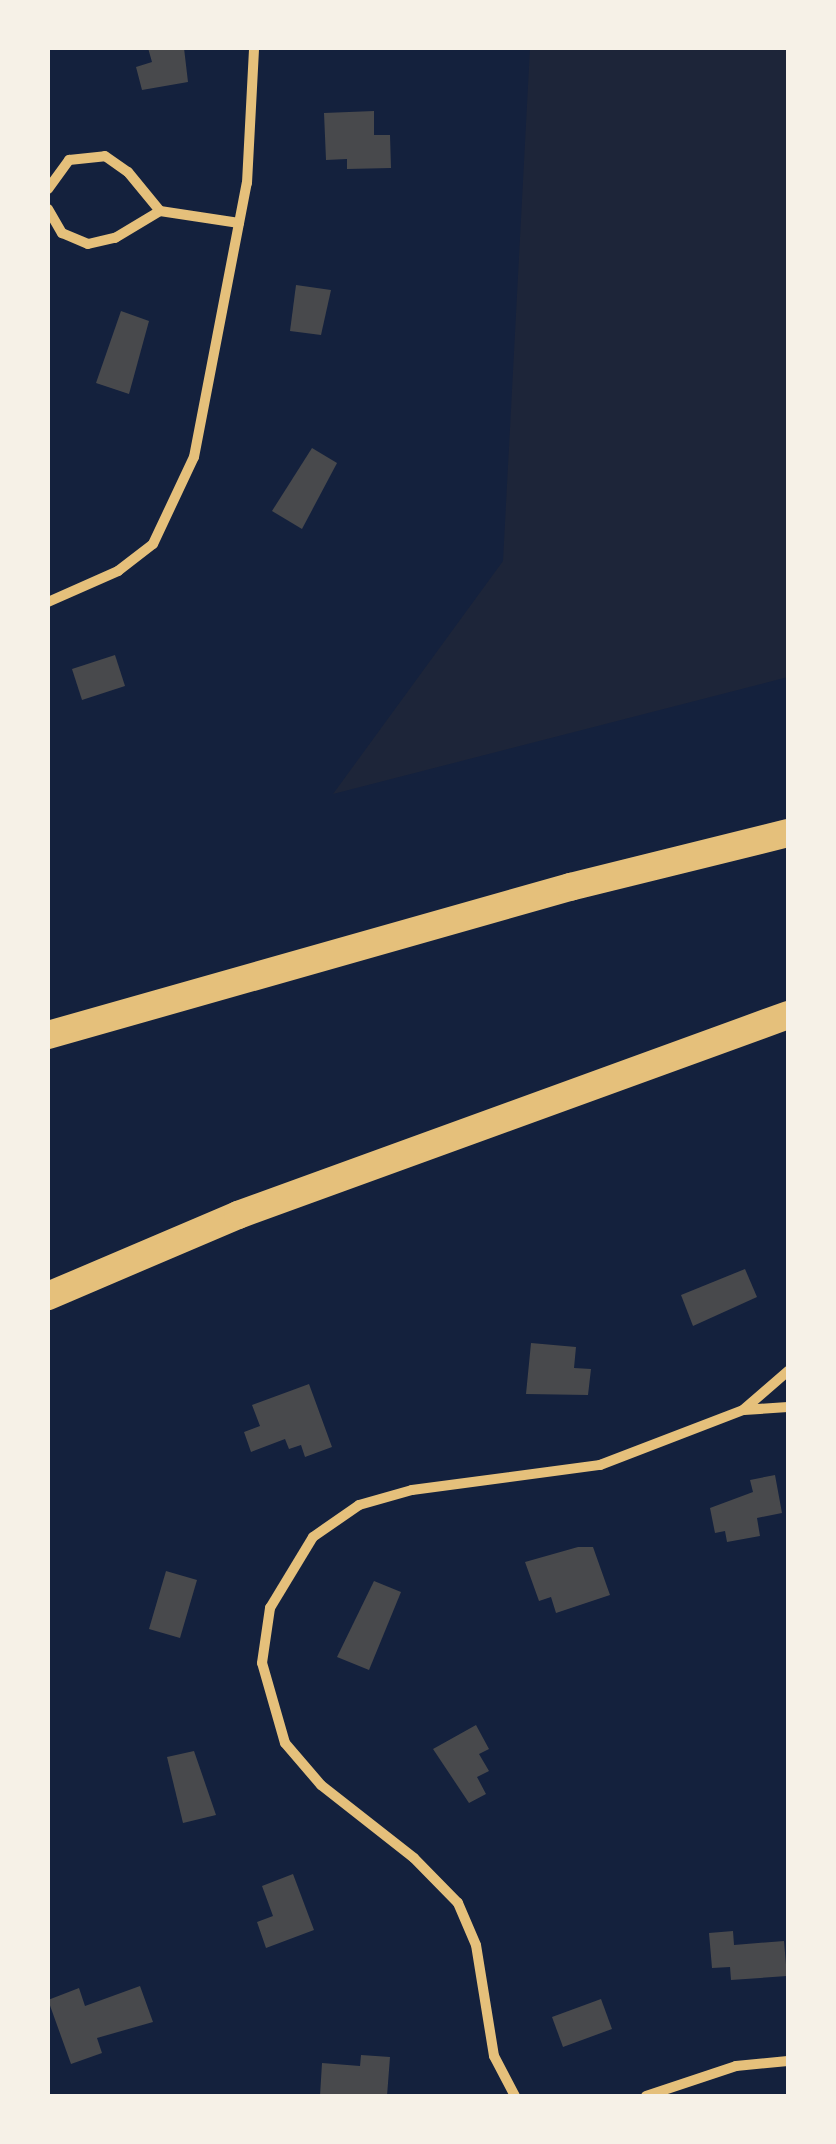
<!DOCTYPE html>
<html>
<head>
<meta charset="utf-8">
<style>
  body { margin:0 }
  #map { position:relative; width:836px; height:2144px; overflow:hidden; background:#14213d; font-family:Rubik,sans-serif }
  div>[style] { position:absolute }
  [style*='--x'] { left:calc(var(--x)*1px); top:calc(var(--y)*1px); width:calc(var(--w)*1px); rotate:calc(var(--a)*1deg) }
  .green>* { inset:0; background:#1d2539 }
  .building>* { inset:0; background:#48494c }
  .minor>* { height:10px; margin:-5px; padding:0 5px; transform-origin:5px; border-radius:5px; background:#e5c07b }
  .motorway>* { height:28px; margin:-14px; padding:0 14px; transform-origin:14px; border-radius:14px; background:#e5c07b }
  span { translate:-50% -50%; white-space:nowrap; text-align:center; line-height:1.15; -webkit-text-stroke:8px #f6f1e7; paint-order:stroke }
  .frame { position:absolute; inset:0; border:50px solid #f6f1e7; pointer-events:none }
</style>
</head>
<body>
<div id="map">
  <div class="green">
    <i style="clip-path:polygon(530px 48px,788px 48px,788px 677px,333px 794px,503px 561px)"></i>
  </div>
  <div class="building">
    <i style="clip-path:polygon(148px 48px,184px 48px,188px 82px,142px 90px,136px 67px,152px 62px)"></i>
    <i style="clip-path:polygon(374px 111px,374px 135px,390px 135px,391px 168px,347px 169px,347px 159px,326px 160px,324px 113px)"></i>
    <i style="clip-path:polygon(296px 285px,331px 290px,321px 335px,290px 331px)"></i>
    <i style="clip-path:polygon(121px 311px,149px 321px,129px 394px,96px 383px)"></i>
    <i style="clip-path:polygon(312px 448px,337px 463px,302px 529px,272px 511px)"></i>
    <i style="clip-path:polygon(115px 655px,125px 686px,82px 700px,72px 669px)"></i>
    <i style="clip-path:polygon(745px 1269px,757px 1297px,693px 1326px,681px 1295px)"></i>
    <i style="clip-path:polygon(531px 1343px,576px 1347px,574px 1368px,591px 1369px,588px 1395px,526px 1394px)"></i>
    <i style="clip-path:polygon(309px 1384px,332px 1447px,305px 1457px,301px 1445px,289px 1449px,285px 1439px,251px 1452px,244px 1432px,260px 1426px,252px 1405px)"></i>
    <i style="clip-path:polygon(775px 1475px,782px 1513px,757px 1518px,760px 1536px,727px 1542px,725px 1531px,715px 1533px,710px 1508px,753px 1492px,750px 1480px)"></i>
    <i style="clip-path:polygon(578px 1547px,593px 1547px,610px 1595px,556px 1613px,551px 1597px,539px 1601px,525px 1562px)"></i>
    <i style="clip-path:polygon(166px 1571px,197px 1580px,180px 1638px,149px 1629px)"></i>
    <i style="clip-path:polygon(374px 1581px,401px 1592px,369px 1670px,337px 1657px)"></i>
    <i style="clip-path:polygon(476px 1725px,489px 1749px,479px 1754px,489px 1771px,477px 1777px,486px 1794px,469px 1803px,433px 1749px)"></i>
    <i style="clip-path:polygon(194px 1751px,216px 1815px,183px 1823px,167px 1757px)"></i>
    <i style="clip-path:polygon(293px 1874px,314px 1930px,266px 1948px,257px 1922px,273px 1916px,262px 1886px)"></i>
    <i style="clip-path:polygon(733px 1931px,734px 1945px,784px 1941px,787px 1976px,731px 1980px,730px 1967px,712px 1968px,709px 1933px)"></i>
    <i style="clip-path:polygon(140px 1986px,153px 2022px,97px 2038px,102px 2053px,71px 2064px,48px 2000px,79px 1988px,85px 2006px)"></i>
    <i style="clip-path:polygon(601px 1999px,612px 2029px,563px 2047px,552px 2017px)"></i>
    <i style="clip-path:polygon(361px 2055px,390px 2057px,387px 2096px,320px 2096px,322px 2063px,360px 2066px)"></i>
  </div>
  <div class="minor">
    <i style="--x:48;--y:189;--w:36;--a:-54"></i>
    <i style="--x:69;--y:160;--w:36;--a:-6"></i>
    <i style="--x:105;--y:156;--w:28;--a:35"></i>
    <i style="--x:128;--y:172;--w:50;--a:50.6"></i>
    <i style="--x:48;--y:209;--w:28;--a:60"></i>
    <i style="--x:62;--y:233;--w:28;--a:23"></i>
    <i style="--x:88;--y:244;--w:28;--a:-13"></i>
    <i style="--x:115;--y:238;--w:52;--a:-31"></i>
    <i style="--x:160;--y:211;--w:80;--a:8.6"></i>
    <i style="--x:48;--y:602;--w:77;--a:-23.9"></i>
    <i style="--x:118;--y:571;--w:44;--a:-37.6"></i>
    <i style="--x:153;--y:544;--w:96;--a:-64.8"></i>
    <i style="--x:194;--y:457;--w:279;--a:-79.1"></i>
    <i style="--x:247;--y:183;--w:135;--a:-87"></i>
    <i style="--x:744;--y:1410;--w:44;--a:-3.9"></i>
    <i style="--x:515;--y:2096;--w:45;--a:-117.7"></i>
    <i style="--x:494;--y:2056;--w:112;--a:-99.2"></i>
    <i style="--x:476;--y:1945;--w:46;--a:-113.2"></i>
    <i style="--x:458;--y:1903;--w:63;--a:-134.4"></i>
    <i style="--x:414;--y:1858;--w:118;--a:-141.9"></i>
    <i style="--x:321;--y:1785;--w:55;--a:-130.6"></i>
    <i style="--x:285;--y:1743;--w:83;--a:-106"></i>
    <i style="--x:262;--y:1663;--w:56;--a:-81.7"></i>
    <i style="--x:270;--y:1608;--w:83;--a:-58.8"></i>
    <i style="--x:313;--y:1537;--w:56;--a:-34.8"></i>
    <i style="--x:359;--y:1505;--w:55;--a:-15.8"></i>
    <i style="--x:412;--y:1490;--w:190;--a:-7.6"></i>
    <i style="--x:600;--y:1465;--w:153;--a:-21"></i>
    <i style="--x:743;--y:1410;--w:60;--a:-40.9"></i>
    <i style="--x:646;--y:2096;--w:95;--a:-18.4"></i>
    <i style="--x:736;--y:2066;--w:52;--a:-5.5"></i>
  </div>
  <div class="motorway">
    <i style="--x:48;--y:1035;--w:543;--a:-15.83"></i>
    <i style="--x:570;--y:887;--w:225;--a:-13.9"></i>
    <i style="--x:48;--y:1296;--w:207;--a:-23.1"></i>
    <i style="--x:238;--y:1215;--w:585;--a:-19.98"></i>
  </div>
  <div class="frame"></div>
</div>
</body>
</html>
